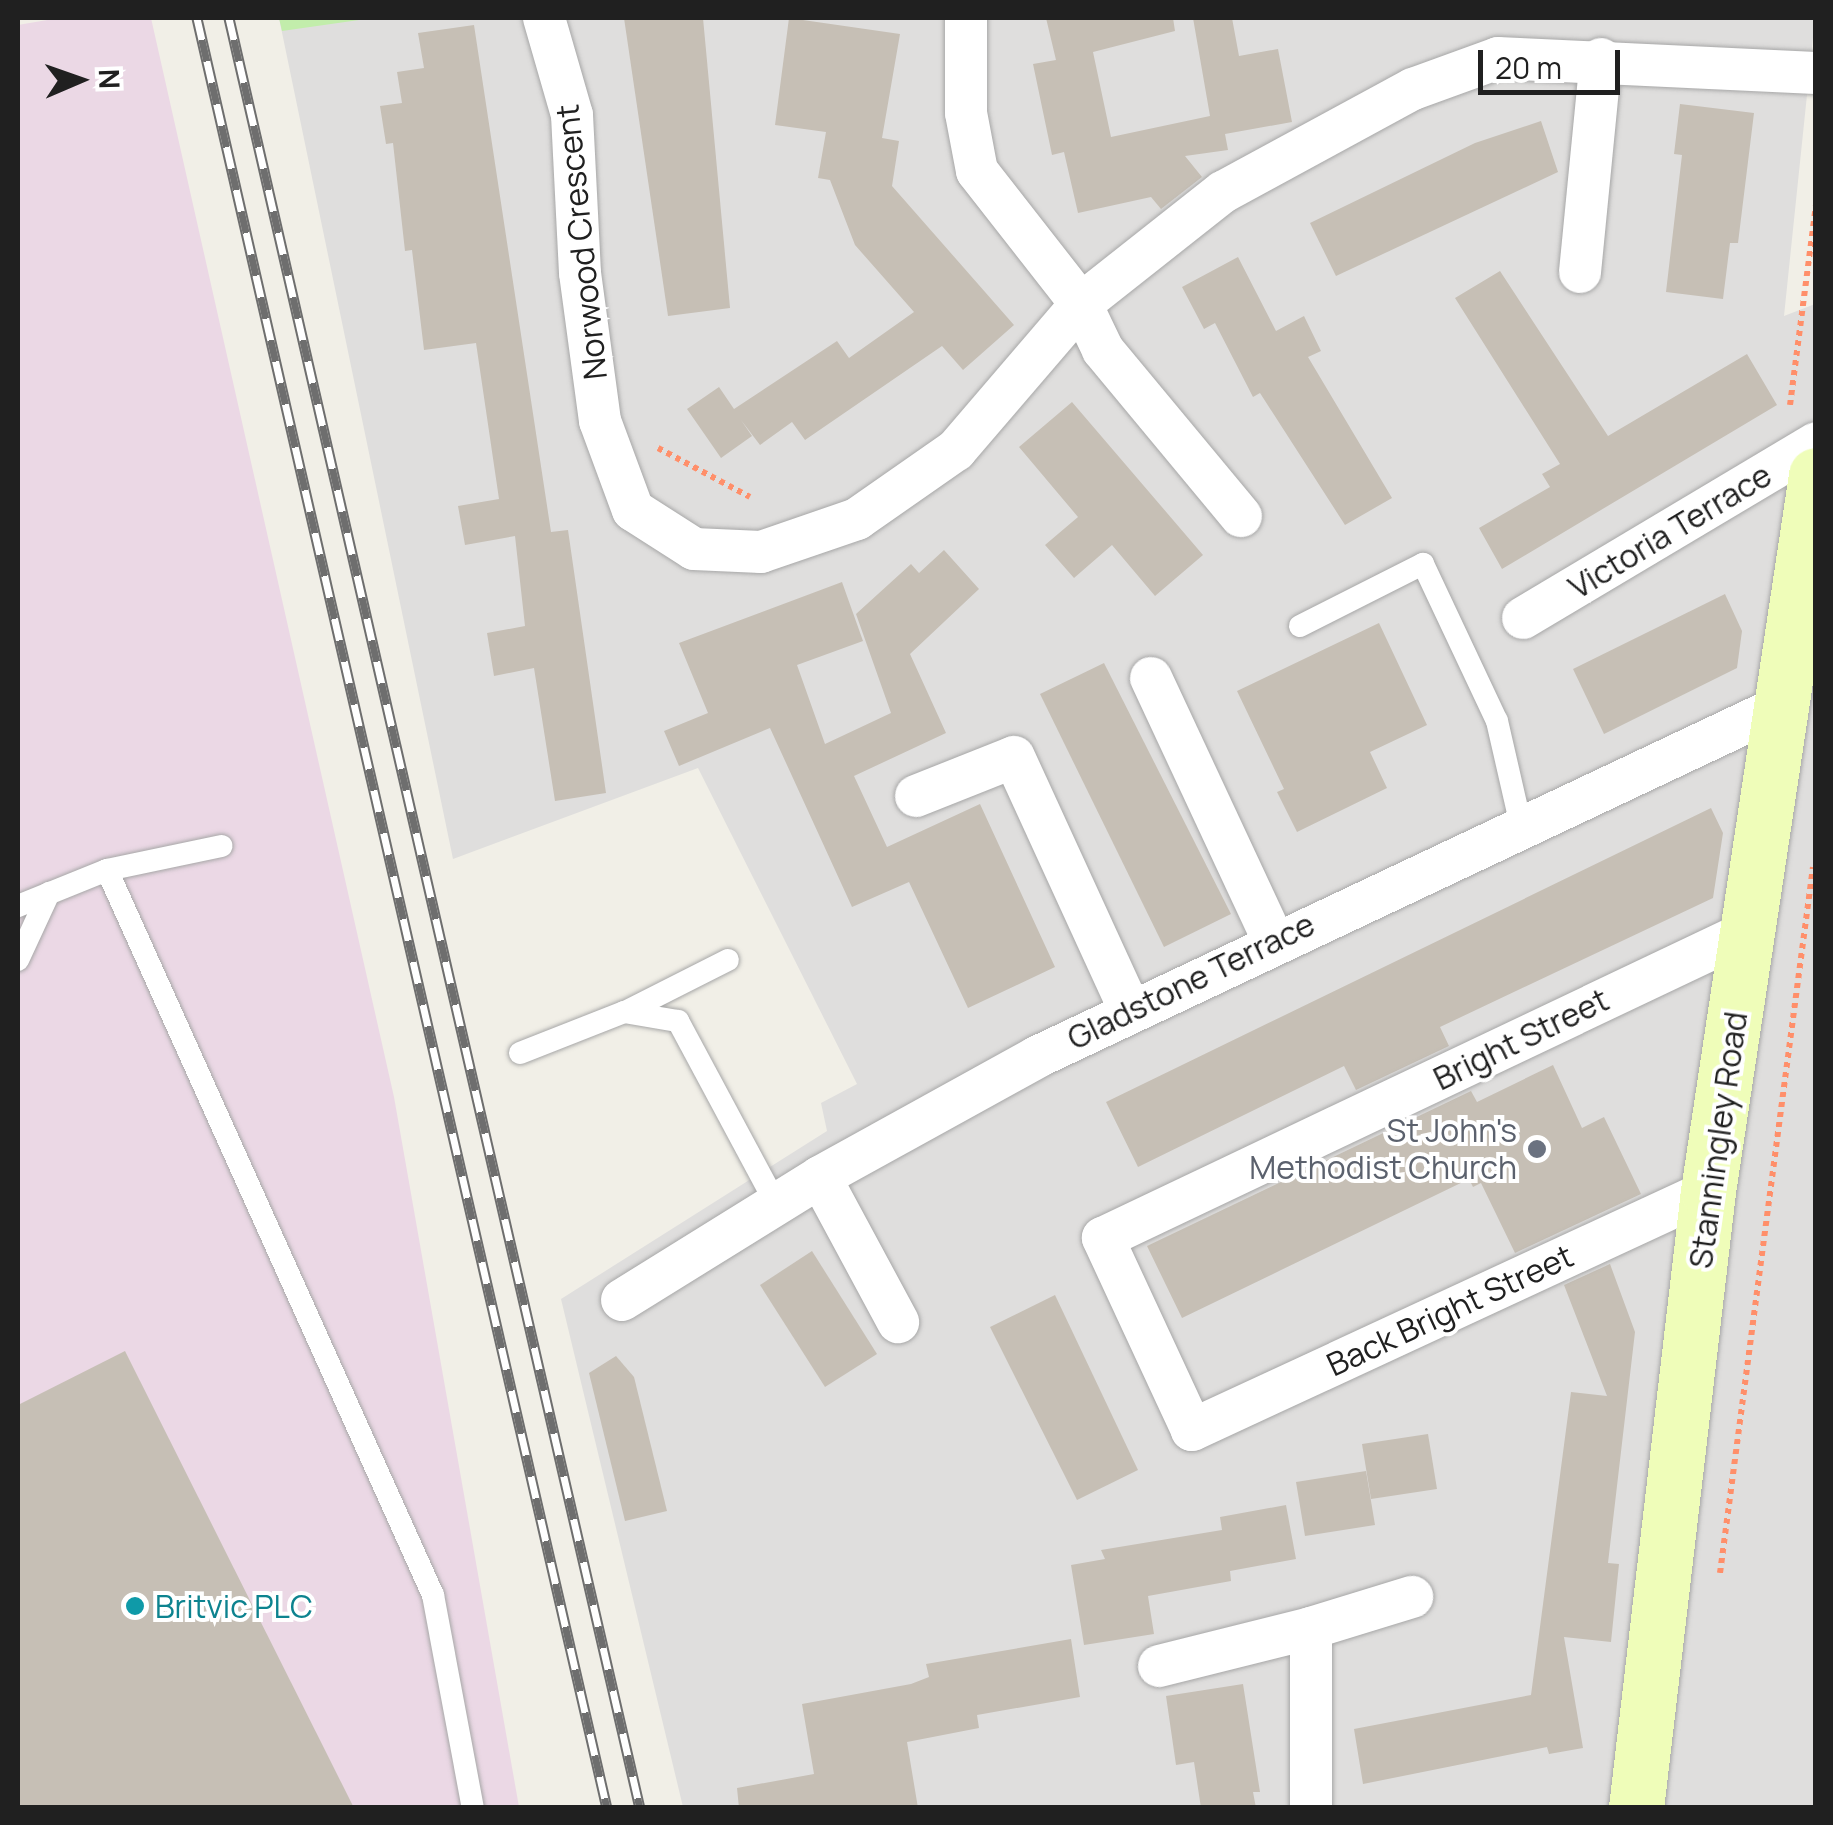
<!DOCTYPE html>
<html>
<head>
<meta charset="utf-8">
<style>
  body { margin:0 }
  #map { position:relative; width:1833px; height:1825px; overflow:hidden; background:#f1efe7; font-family:Manrope,sans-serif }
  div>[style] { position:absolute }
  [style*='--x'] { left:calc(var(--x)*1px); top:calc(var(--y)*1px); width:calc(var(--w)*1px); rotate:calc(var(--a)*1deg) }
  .residential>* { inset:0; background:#dfdedd }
  .industrial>* { inset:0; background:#ebd8e5 }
  .grass>* { inset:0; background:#c2edab }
  .building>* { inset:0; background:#c6bfb5 }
  .path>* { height:6px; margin-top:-3px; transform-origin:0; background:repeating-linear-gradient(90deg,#ff8f6a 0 5px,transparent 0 10px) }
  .roads { filter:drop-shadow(0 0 2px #a7a7a7) drop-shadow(0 0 2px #a7a7a7) }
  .service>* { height:22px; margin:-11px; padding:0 11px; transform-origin:11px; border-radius:11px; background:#fff }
  .minor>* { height:42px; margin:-21px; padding:0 21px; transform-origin:21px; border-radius:21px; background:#fff }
  .secondary>* { height:55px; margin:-27.5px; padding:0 27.5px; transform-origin:27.5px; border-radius:27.5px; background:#effdb9 }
  .rail>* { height:11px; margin-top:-5.5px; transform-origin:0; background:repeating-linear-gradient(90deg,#fff 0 22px,#6e6e6e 0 44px); box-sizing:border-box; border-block:2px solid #6e6e6e }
  .dots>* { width:28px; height:28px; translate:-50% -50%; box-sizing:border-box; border:5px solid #fff; border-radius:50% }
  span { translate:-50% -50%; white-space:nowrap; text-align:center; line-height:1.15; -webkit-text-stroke:8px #fff; paint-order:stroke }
  .street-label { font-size:32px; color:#202020 }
  .worship-label { font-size:32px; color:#5b616d }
  .right { translate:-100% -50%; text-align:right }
  .culture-label { font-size:32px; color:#0d838f }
  .left { translate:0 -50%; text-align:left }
  .frame { position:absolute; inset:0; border:20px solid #202020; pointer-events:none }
  .north { position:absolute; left:30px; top:30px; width:100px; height:100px; -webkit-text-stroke:8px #fff; paint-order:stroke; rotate:88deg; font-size:28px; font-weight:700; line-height:40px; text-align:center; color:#202020 }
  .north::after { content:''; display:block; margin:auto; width:35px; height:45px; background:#202020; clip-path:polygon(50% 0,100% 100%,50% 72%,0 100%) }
  .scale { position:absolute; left:1478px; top:50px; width:142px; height:45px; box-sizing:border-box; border:5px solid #202020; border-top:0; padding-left:12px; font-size:30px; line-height:35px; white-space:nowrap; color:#202020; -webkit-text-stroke:8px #fff; paint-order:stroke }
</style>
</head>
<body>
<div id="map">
  <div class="residential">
    <i style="clip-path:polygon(279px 18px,1815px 18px,1784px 316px,1815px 304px,1815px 1807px,683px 1807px,561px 1299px,827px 1131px,821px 1103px,857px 1084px,698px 768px,453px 859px)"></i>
  </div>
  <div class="industrial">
    <i style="clip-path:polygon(59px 18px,151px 18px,394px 1097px,519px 1807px,18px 1807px,18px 25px)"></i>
  </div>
  <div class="grass">
    <i style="clip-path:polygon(279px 18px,373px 18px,282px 31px)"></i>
  </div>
  <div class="building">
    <i style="clip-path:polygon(624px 18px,703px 18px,730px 308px,668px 316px)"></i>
    <i style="clip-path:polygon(789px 18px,900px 34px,882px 138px,899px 141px,892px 186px,1014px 325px,963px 370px,942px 346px,805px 440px,792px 422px,760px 445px,741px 420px,752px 436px,721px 458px,687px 409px,719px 387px,734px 409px,837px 341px,849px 358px,914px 312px,855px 245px,830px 180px,818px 178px,826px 132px,775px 125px)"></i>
    <i style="clip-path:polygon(1046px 18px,1173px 18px,1175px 31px,1093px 52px,1111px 137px,1210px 116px,1193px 18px,1232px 18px,1239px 56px,1278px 49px,1292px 122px,1225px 134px,1228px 150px,1185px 156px,1202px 177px,1161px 209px,1151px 197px,1078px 213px,1064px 152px,1052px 155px,1033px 64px,1056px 60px)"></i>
    <i style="clip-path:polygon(474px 25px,551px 532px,568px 530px,606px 793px,555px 801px,534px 668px,494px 676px,487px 633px,525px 626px,515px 536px,465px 545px,458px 506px,499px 499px,476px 343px,424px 350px,412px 250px,405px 251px,393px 143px,386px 144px,380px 106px,402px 103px,397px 72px,424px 68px,418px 33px)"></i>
    <i style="clip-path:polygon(1680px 104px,1754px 113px,1738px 243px,1730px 243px,1723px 299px,1666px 292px,1682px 155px,1674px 154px)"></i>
    <i style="clip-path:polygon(1541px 121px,1558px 172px,1336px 276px,1310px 223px,1475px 143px)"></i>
    <i style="clip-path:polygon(1238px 257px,1276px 331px,1304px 316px,1321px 351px,1308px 357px,1392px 498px,1345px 525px,1260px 393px,1253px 397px,1215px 323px,1204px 329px,1182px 287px)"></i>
    <i style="clip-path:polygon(1500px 271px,1608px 436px,1747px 354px,1777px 405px,1502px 569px,1479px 528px,1550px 487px,1542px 474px,1560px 464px,1455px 298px)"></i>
    <i style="clip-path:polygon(1072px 402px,1203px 555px,1155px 596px,1112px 545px,1074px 578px,1045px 545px,1078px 517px,1019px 447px)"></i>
    <i style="clip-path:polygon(944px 550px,979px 589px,910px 654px,946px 733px,854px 776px,887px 847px,980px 804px,1055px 967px,968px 1008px,909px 882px,852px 907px,770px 728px,679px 766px,664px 731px,708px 713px,679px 643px,842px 582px,863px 641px,797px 665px,825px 744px,891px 713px,856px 614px,911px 564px,919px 573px)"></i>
    <i style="clip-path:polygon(1725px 594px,1742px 631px,1737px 668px,1604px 734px,1573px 669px)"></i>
    <i style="clip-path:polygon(1379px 623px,1427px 725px,1370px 752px,1387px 788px,1297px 832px,1277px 792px,1284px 789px,1237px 691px)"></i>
    <i style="clip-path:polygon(1104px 663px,1231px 914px,1164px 947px,1040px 694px)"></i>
    <i style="clip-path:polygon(1711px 808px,1723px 833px,1713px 898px,1440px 1027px,1449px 1046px,1356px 1090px,1344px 1066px,1138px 1167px,1106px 1102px)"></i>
    <i style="clip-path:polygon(1553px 1065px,1582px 1128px,1604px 1117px,1641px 1194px,1515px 1253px,1481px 1183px,1473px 1187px,1469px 1179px,1182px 1318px,1147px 1246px,1471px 1091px,1477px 1102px)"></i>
    <i style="clip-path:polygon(812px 1251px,877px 1354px,825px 1387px,760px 1285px)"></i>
    <i style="clip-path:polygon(1610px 1264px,1635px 1332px,1608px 1563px,1619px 1564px,1611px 1642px,1564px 1637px,1583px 1748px,1549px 1754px,1547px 1747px,1363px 1784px,1354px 1729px,1531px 1695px,1571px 1392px,1607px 1396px,1564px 1285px)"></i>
    <i style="clip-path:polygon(1055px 1295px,1138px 1470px,1077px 1500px,990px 1327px)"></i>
    <i style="clip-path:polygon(125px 1351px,354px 1808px,18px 1808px,18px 1405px)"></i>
    <i style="clip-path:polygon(616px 1356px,634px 1377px,667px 1511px,625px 1521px,589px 1373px)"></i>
    <i style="clip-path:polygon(1428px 1434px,1437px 1489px,1371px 1499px,1362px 1444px)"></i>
    <i style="clip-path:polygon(1366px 1471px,1375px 1525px,1305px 1536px,1296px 1482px)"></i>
    <i style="clip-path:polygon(1286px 1505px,1296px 1559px,1230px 1571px,1231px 1581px,1148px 1596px,1154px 1634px,1084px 1645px,1071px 1565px,1105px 1559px,1101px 1550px,1222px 1530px,1220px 1517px)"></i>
    <i style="clip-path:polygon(1071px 1639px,1080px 1697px,977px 1715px,979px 1728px,907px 1742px,918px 1808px,739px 1808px,737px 1788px,814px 1774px,802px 1704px,911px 1684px,929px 1677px,926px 1664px)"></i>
    <i style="clip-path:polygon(1243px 1684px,1260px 1792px,1253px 1792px,1256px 1808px,1201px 1808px,1194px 1762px,1176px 1765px,1166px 1696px)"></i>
  </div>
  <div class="path">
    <i style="--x:1790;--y:405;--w:202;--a:-82.6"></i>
    <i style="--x:658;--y:448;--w:104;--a:28"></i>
    <i style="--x:1720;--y:1573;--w:712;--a:-82.5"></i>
  </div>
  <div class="roads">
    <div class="service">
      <i style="--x:1300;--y:626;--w:138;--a:-26.8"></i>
      <i style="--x:1423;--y:564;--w:174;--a:64.8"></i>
      <i style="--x:1497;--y:721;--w:108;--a:77.1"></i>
      <i style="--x:107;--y:870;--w:795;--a:65.79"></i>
      <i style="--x:433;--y:1595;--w:217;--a:79.4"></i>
      <i style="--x:18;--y:906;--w:96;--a:-22"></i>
      <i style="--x:107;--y:870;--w:117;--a:-11.8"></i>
      <i style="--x:18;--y:960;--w:74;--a:-65.2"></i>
      <i style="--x:627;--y:1011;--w:113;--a:-26.8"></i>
      <i style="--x:520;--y:1053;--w:112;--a:-21.5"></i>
      <i style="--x:624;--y:1012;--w:55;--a:9.5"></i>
      <i style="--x:678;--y:1021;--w:208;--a:61.8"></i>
    </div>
    <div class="minor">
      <i style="--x:544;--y:18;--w:101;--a:73.9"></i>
      <i style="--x:572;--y:115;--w:158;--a:87.1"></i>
      <i style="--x:580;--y:273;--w:149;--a:82.3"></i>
      <i style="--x:600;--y:421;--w:95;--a:69.7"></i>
      <i style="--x:633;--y:510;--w:72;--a:32.6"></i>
      <i style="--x:694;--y:549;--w:67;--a:2.6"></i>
      <i style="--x:761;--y:552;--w:102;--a:-19"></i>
      <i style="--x:857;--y:519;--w:121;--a:-34.9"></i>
      <i style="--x:956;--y:450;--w:192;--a:-49.4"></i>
      <i style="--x:1081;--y:304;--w:181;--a:-38.3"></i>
      <i style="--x:1223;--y:192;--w:216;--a:-28.5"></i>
      <i style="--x:1413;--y:89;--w:90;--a:-20"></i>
      <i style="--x:1498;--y:58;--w:318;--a:2.7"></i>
      <i style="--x:966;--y:18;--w:95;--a:90"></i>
      <i style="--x:966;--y:113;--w:59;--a:79.3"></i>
      <i style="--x:977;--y:171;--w:169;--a:52"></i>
      <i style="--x:1081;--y:304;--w:51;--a:64.4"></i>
      <i style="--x:1103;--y:350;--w:216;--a:50.3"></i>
      <i style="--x:1580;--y:272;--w:214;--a:-84.4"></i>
      <i style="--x:1523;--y:618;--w:341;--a:-30.8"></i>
      <i style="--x:1151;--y:678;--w:289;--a:65"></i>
      <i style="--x:916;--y:796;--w:105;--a:-21.7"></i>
      <i style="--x:1014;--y:757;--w:278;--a:65.4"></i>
      <i style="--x:820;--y:1177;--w:165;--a:61.7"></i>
      <i style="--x:1708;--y:1191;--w:569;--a:155.15"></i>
      <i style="--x:1192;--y:1430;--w:212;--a:-114.9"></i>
      <i style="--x:1103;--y:1238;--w:717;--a:-25.42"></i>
      <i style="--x:622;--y:1300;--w:233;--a:-31.8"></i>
      <i style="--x:820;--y:1177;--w:248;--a:-28.9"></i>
      <i style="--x:1037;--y:1057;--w:825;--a:-25.26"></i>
      <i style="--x:1159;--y:1666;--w:157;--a:-14"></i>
      <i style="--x:1311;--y:1808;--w:180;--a:-90"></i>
      <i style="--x:1311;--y:1628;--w:106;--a:-17.1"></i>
    </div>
    <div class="secondary">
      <i style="--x:1636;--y:1808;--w:621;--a:-83.34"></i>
      <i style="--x:1708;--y:1191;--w:724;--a:-81.42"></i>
    </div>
  </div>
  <div class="rail">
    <i style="--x:197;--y:18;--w:1836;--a:77.1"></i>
    <i style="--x:229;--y:18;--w:1837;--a:77.07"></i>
  </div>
  <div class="dots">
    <i style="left:1537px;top:1149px;background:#6b7280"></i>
    <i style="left:135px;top:1606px;background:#0f9aa8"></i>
  </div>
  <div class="street-label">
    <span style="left:581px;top:242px;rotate:-96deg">Norwood Crescent</span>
    <span style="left:1670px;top:531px;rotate:-31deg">Victoria Terrace</span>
    <span style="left:1191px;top:981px;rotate:-26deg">Gladstone Terrace</span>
    <span style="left:1521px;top:1039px;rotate:-26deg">Bright Street</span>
    <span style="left:1718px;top:1140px;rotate:-82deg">Stanningley Road</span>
    <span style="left:1450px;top:1310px;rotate:-25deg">Back Bright Street</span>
  </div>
  <div class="worship-label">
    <span class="right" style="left:1517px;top:1149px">St John's<br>Methodist Church</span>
  </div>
  <div class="culture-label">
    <span class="left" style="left:155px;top:1606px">Britvic PLC</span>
  </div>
  <div class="frame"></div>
  <div class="north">N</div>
  <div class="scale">20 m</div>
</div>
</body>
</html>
